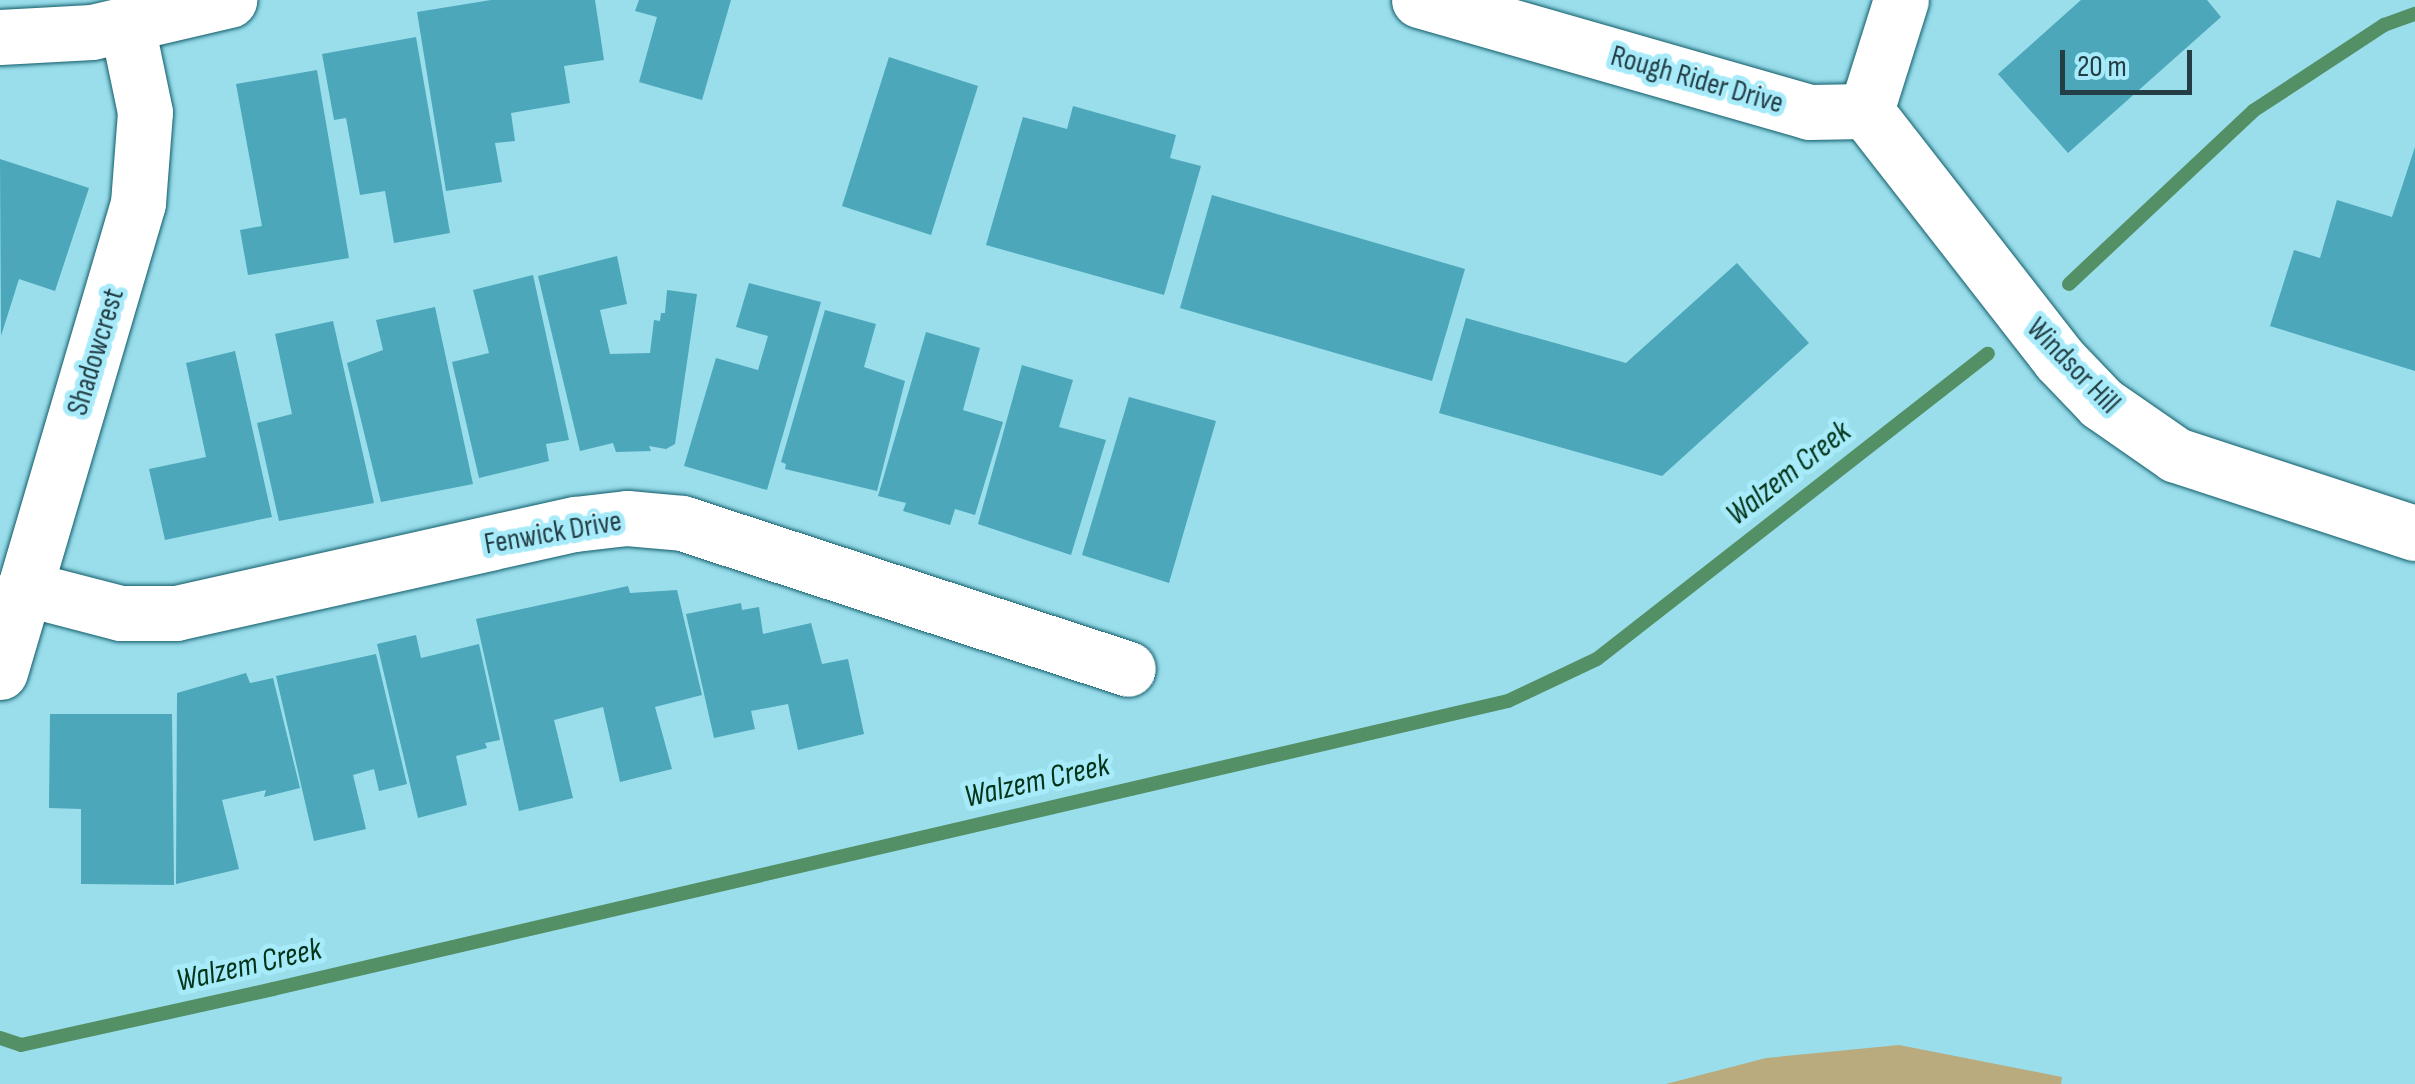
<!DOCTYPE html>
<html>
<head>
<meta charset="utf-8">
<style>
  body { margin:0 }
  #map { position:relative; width:2415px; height:1084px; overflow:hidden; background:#9adeec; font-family:"Sofia Sans Condensed",sans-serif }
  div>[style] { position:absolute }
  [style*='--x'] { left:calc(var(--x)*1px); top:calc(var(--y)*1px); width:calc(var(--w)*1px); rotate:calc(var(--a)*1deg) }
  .green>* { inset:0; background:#b9ab7e }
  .stream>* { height:14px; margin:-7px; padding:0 7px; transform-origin:7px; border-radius:7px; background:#549066 }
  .building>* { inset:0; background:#4ba7b9 }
  .roads { filter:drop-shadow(0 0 2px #125c69) drop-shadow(0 0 2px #125c69) }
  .minor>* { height:55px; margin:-27.5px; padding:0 27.5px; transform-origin:27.5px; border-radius:27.5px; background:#fff }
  span { translate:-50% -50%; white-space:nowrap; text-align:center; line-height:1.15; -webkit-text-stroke:10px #a7ebfa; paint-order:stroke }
  .street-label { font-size:30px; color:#233f45 }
  .water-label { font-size:32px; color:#013317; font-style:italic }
  .scale { position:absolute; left:2060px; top:50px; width:132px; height:45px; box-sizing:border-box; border:5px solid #233f45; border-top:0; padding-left:12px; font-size:30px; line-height:35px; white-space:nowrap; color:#233f45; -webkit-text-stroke:8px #a7ebfa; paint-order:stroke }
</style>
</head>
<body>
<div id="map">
  <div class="green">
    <i style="clip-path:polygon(1899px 1045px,2062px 1077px,2061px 1084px,1666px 1084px,1766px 1058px)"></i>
  </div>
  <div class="stream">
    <i style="--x:2069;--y:284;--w:253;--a:-43.2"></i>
    <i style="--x:2253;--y:111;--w:157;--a:-33.3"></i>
    <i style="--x:2384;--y:25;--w:33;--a:-20"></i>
    <i style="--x:0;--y:1038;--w:22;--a:18"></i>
    <i style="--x:21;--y:1045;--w:258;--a:-12.5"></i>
    <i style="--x:273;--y:989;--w:1268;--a:-13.13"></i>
    <i style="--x:1508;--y:701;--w:98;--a:-25.3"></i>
    <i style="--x:1597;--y:659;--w:496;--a:-38"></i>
  </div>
  <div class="building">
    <i style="clip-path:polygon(491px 0,595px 0,604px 60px,564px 66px,570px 103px,511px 113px,515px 141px,495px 143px,502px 182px,446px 191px,417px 12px)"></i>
    <i style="clip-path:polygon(639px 0,731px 0,702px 100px,639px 82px,657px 17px,635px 11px)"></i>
    <i style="clip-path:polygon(2081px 0,2207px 0,2221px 17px,2068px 153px,1998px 74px)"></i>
    <i style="clip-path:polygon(416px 37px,450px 233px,394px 243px,385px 191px,360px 195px,346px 118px,334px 120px,322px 54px)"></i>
    <i style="clip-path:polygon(889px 57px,978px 86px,931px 235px,842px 206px)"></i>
    <i style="clip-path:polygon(317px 70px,349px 258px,248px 275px,240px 230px,262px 226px,236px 84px)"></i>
    <i style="clip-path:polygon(1073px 106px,1176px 135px,1170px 158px,1201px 166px,1164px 295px,986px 245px,1023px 117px,1067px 129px)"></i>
    <i style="clip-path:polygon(2415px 147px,2415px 371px,2270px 326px,2294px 250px,2320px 258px,2337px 200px,2392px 217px)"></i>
    <i style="clip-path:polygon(0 159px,89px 188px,55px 291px,19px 279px,1px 336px)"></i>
    <i style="clip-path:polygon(1212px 195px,1465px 269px,1432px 381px,1180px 308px)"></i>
    <i style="clip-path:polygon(617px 256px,627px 304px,600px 310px,610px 354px,650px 353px,654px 320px,660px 321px,661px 313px,665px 313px,667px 290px,697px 294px,675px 444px,666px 449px,649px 446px,651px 451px,616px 452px,613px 443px,580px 451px,538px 276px)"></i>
    <i style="clip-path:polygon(1737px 263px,1809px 343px,1662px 476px,1439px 413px,1466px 318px,1626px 363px)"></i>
    <i style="clip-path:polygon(533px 275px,569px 440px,546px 444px,549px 461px,479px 478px,452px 362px,489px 353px,473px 290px)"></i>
    <i style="clip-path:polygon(749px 283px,821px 302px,767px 490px,684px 466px,716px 358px,758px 370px,768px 336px,736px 327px)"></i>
    <i style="clip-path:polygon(435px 307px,473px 484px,381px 502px,347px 363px,383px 350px,376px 320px)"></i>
    <i style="clip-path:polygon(825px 310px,876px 324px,864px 367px,905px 381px,877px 491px,785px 469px,786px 464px,781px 462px)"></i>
    <i style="clip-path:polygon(333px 321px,374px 503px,279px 521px,257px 423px,292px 414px,275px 334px)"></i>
    <i style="clip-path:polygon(926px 332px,980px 348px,963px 410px,1003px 422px,975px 515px,955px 509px,950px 525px,903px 511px,906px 503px,878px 496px)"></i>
    <i style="clip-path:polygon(235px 351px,272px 517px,165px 540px,149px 469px,206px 457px,186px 363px)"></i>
    <i style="clip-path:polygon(1022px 365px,1073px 380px,1059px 427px,1106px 440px,1071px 555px,978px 524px)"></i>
    <i style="clip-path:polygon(1129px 397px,1216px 421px,1169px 583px,1082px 555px)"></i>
    <i style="clip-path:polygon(628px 586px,630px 593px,677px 590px,702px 695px,655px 707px,672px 769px,620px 782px,603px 707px,554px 720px,573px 798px,519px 811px,476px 619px)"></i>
    <i style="clip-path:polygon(741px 603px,742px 610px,759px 607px,763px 634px,811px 623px,822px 664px,848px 659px,864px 734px,798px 750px,788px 704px,751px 711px,755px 729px,714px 738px,686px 614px)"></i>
    <i style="clip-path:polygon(416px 635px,421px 658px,479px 644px,500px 740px,485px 743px,487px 748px,456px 756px,467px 805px,418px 818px,377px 644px)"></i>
    <i style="clip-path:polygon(376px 654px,407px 784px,379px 791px,374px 769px,353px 775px,366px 829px,314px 841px,276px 676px)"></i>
    <i style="clip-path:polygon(246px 673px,250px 683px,273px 678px,300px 788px,264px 797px,266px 790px,222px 800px,239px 869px,176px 884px,177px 693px)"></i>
    <i style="clip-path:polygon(50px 714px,172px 714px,174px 885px,81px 884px,81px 809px,49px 808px)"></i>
  </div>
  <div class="roads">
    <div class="minor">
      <i style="--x:1419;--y:0;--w:406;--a:16"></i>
      <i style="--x:1809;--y:112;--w:57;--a:-1"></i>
      <i style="--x:0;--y:37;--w:92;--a:-3.1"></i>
      <i style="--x:92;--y:32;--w:141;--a:-13.1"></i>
      <i style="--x:1866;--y:111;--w:314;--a:52.1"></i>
      <i style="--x:2059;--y:359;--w:61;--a:46.3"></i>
      <i style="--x:2101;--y:403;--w:91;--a:34.7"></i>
      <i style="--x:2176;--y:455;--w:251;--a:18.1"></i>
      <i style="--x:1866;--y:111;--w:116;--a:-72.5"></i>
      <i style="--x:24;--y:588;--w:100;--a:14.5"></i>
      <i style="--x:121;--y:613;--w:55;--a:0"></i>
      <i style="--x:176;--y:613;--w:409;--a:-12.6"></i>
      <i style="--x:575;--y:524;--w:52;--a:-6.6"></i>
      <i style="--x:627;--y:518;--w:55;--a:5.2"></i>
      <i style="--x:682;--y:523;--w:469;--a:18.1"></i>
      <i style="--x:0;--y:672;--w:489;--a:-73.6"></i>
      <i style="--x:138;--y:203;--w:91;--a:-85.6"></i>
      <i style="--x:145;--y:112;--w:88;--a:-101.8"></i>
    </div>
  </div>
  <div class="street-label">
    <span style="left:1697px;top:80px;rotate:16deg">Rough Rider Drive</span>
    <span style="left:96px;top:352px;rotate:-73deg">Shadowcrest</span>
    <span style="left:2073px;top:366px;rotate:46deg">Windsor Hill</span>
    <span style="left:553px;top:533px;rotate:-10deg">Fenwick Drive</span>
  </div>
  <div class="water-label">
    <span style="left:1789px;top:474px;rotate:-38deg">Walzem Creek</span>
    <span style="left:1037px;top:782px;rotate:-13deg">Walzem Creek</span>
    <span style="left:249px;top:966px;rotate:-13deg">Walzem Creek</span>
  </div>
  <div class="scale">20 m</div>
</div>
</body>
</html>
